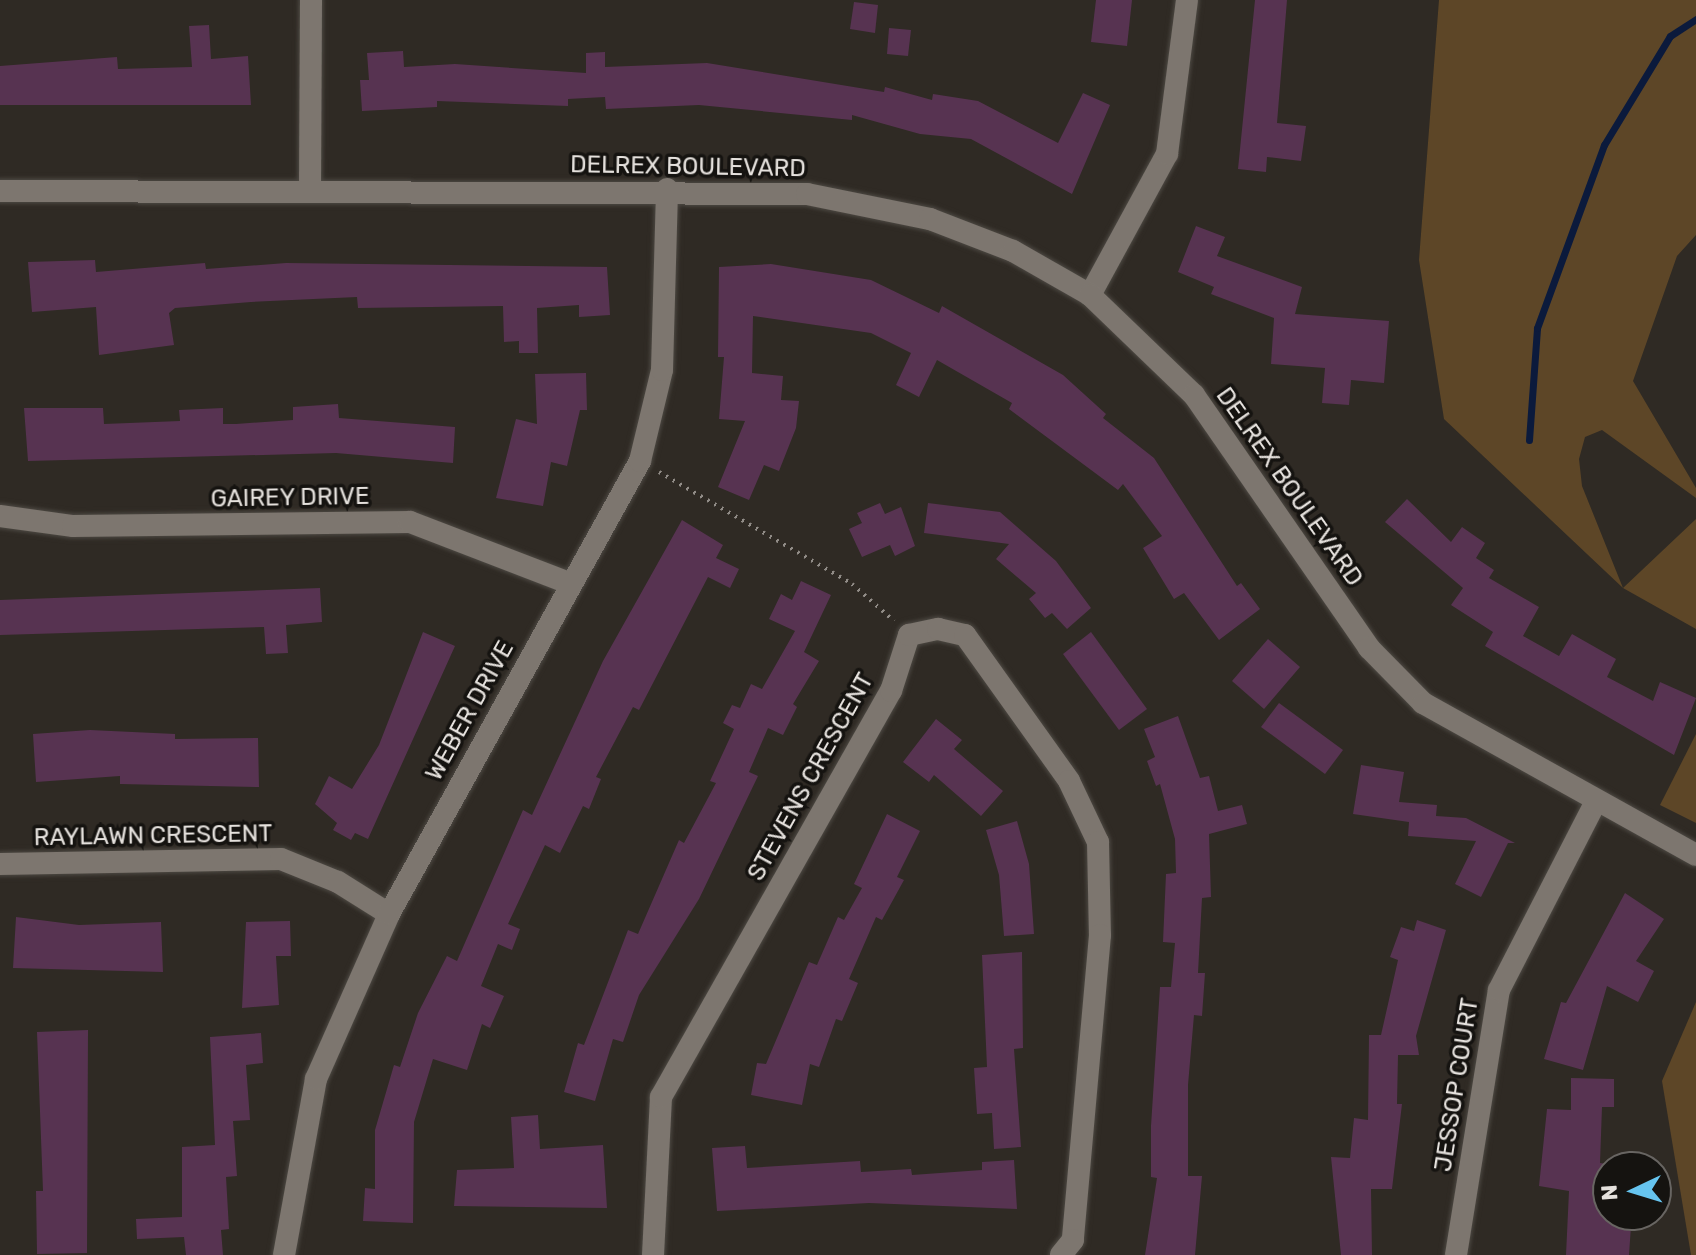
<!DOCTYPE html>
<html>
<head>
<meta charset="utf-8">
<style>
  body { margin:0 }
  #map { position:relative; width:1696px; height:1255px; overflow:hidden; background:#2f2a24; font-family:Rubik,sans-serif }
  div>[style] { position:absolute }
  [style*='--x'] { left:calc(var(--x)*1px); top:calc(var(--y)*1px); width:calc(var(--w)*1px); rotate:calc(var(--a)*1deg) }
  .green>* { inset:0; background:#5d4627 }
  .stream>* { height:7px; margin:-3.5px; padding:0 3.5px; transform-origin:3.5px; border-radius:3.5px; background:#0b1a3c }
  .building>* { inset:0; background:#573351 }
  .path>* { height:4px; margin-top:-2px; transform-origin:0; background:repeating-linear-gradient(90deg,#918c87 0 2px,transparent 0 8px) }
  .roads { filter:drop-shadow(0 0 2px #4d4943) drop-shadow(0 0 2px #4d4943) }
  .minor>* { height:22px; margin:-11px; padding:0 11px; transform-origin:11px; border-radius:11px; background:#7d766f }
  .tertiary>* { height:22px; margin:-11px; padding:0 11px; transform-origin:11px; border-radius:11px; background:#7d766f }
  span { translate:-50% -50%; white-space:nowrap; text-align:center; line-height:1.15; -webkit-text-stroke:7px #151310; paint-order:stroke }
  .street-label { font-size:24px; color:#e5e1dd }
  .north { position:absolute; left:1592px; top:1151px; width:80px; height:80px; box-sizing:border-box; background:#151310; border:2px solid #686562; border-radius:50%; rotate:266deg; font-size:22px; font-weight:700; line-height:32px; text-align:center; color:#e5e1dd }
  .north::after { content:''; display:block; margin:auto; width:28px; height:36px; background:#66c4ef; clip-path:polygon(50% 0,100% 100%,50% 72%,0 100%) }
</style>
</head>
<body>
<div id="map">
  <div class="green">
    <i style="clip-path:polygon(1439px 0,1696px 0,1696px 235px,1677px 256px,1633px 381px,1696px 488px,1696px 498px,1602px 430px,1585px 437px,1579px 459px,1582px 486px,1623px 588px,1696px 519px,1696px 629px,1623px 588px,1444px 419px,1419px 260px)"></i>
    <i style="clip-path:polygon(1696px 734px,1696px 823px,1660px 805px)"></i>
    <i style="clip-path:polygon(1696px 1002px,1696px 1255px,1691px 1255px,1662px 1081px)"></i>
  </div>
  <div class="stream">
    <i style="--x:1529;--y:440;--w:112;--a:-85.9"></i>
    <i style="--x:1537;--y:328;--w:195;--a:-69.9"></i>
    <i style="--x:1604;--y:145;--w:127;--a:-58.8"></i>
    <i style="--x:1670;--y:36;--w:31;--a:-33"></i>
  </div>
  <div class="building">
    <i style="clip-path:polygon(1096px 0,1132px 0,1127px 46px,1091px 42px)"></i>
    <i style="clip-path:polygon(1255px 0,1287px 0,1277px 123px,1306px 126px,1301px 161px,1267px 157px,1266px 172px,1238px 169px)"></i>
    <i style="clip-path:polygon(854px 2px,878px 5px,875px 33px,850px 29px)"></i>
    <i style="clip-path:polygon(209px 25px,211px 59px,248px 56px,251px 105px,0 105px,0 66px,117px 57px,118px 69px,192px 67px,189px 26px)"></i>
    <i style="clip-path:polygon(889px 28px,911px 30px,908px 56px,887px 54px)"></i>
    <i style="clip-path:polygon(403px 51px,404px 67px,455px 64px,586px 73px,586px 53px,605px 52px,605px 67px,707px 63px,884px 92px,885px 87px,932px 100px,933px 94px,978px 101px,1058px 143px,1083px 93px,1110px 105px,1072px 194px,971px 139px,920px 134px,852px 115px,852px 120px,699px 105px,606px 109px,605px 97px,568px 99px,568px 106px,437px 101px,437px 107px,362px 111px,360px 80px,369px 80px,367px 53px)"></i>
    <i style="clip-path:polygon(1196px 226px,1225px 237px,1217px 256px,1302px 287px,1295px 314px,1389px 321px,1384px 383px,1351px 380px,1349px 405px,1322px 403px,1325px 368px,1271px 364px,1274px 318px,1211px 294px,1214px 287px,1178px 272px)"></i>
    <i style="clip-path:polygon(95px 260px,96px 272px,205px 263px,206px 269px,286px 263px,607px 267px,610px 315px,579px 317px,579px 305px,537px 308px,538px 353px,519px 353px,519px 341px,504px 342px,503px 306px,358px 308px,357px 297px,251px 302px,175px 308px,169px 313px,174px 345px,99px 355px,96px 307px,32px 312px,28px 262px)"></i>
    <i style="clip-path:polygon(771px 264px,871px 280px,939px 313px,942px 306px,1063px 375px,1106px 414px,1103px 418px,1154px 458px,1237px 586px,1241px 583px,1260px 609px,1219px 640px,1184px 593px,1174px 599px,1143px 548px,1162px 536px,1123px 484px,1118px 490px,1009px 409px,1012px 403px,937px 360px,919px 397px,896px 385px,911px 353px,871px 333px,753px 316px,752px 373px,783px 376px,781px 400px,799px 401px,796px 428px,779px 471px,764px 465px,749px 500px,718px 487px,745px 421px,719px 419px,724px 357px,718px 357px,719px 267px)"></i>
    <i style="clip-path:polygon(586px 373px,587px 410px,580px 410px,567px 466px,551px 462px,543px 506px,496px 498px,516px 419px,537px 424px,535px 374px)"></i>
    <i style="clip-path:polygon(338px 404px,339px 418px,455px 427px,453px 463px,336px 453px,28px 461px,24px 408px,103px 408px,104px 424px,180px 421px,179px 410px,223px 408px,223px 424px,236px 424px,293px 420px,293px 407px)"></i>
    <i style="clip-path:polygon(1407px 499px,1451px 542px,1462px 527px,1485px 543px,1476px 558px,1494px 570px,1489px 578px,1539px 607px,1523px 636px,1559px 656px,1572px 634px,1616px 659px,1607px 677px,1653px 701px,1660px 682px,1696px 698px,1674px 755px,1485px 646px,1493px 632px,1451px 605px,1463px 588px,1385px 522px)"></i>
    <i style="clip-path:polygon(880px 503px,885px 514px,901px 507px,915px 546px,895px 556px,890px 545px,862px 557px,849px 529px,862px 523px,857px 513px)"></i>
    <i style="clip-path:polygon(928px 503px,1000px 512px,1056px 561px,1091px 608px,1067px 629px,1052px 613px,1045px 618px,1029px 599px,1036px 593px,996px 559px,1009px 544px,924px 533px)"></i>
    <i style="clip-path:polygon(682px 520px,723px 545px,716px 558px,739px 569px,730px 588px,708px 577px,639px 710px,633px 707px,596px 777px,601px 779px,589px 809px,583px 806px,560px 853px,545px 845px,508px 924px,520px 929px,512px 950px,498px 944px,481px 986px,504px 996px,490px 1028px,482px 1024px,467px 1070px,433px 1059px,414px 1122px,413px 1223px,363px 1221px,365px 1188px,375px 1189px,375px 1130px,394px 1065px,400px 1067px,418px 1013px,447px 956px,457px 961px,523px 810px,532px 815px,603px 661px)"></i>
    <i style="clip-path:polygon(801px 581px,831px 595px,804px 652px,819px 661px,793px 704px,797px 707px,783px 735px,768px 728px,749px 772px,758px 776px,699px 899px,639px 995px,623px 1042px,613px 1039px,595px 1101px,564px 1092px,578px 1043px,584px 1045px,628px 930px,638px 934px,679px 840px,684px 843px,716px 783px,710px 781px,734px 729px,723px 723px,732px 705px,740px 708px,751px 684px,762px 689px,795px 631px,769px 619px,781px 594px,792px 600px)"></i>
    <i style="clip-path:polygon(320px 588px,322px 622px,286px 625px,288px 653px,266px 654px,264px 627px,0 635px,0 600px)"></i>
    <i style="clip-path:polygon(423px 632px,455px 646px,368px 839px,355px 833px,351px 840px,333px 830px,337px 823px,315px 804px,329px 776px,352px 789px,379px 745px)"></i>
    <i style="clip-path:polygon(1091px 632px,1147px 709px,1119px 730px,1063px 654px)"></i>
    <i style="clip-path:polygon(1268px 639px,1300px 667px,1264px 709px,1232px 681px)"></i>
    <i style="clip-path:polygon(1279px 703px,1343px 750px,1325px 774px,1261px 727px)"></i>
    <i style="clip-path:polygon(1178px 716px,1200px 778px,1209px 776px,1218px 811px,1242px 805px,1247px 824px,1209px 834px,1211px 897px,1202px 898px,1198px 973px,1205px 973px,1202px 1016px,1194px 1015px,1188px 1085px,1188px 1176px,1202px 1176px,1195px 1255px,1145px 1255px,1157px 1178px,1151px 1177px,1151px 1126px,1160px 987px,1171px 987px,1175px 943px,1163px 942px,1166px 874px,1176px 873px,1175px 839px,1160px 784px,1156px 786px,1147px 761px,1155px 757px,1144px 729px)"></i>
    <i style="clip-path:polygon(936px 719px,962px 740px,954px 749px,1003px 791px,981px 816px,934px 775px,929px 782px,903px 762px)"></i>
    <i style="clip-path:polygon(90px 730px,175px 734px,175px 739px,258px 738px,259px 787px,120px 784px,120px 776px,36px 782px,33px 734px)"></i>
    <i style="clip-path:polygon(1361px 765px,1404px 772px,1399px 802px,1437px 805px,1436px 816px,1466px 818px,1515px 843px,1508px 843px,1481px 897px,1455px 884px,1476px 841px,1408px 836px,1409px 822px,1353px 814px)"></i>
    <i style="clip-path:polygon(887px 814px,920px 831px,897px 877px,904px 880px,882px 920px,876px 917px,849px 979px,858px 983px,842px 1021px,836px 1019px,819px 1067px,810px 1064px,802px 1105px,751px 1095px,757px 1063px,766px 1064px,809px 962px,817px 965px,838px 917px,844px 920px,862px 888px,854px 884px)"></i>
    <i style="clip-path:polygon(1017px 821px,1029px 864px,1034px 934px,1004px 936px,999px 875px,986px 830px)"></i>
    <i style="clip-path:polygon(1625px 893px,1664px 919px,1636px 961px,1654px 971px,1638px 1002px,1607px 986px,1583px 1070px,1544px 1059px,1561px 1002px,1566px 1003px)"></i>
    <i style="clip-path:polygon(16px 917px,79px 925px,161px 922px,163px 972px,13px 968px)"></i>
    <i style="clip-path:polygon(1417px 920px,1446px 930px,1416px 1036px,1419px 1055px,1398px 1055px,1397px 1104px,1402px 1104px,1392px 1189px,1371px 1189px,1372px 1255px,1341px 1255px,1331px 1157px,1350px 1158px,1354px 1118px,1368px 1120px,1369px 1035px,1381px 1035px,1398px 960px,1390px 957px,1401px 927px,1414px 931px)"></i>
    <i style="clip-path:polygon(290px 921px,291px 956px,276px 956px,279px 1005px,242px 1008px,246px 922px)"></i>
    <i style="clip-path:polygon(1022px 952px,1023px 1048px,1014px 1049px,1021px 1147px,994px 1149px,992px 1113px,977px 1114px,974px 1068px,987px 1067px,982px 955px)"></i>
    <i style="clip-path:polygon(88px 1030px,87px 1253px,37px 1254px,36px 1191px,43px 1191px,37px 1032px)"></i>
    <i style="clip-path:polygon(261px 1033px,263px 1063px,246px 1065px,250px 1120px,233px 1121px,237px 1176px,226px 1177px,229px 1229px,221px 1230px,223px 1255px,186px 1255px,184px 1237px,137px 1239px,136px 1219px,182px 1217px,182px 1147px,215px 1145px,210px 1037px)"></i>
    <i style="clip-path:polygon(1571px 1078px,1614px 1079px,1614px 1107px,1602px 1107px,1600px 1163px,1608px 1164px,1602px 1206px,1608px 1207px,1611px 1225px,1631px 1226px,1629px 1255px,1566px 1255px,1569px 1191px,1539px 1186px,1547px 1109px,1571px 1110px)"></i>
    <i style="clip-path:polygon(538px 1115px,540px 1149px,603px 1145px,607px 1208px,454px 1206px,457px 1170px,514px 1168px,511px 1117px)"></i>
    <i style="clip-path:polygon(745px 1146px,747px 1168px,860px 1161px,861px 1172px,911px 1169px,912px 1175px,982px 1170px,982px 1162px,1014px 1160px,1017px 1209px,869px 1203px,717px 1211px,712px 1148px)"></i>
  </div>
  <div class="path">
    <i style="--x:659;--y:472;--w:223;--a:30.1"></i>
    <i style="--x:852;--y:584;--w:56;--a:41.4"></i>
  </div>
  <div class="roads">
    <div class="minor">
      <i style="--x:310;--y:191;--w:191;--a:-89.7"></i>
      <i style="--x:1090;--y:295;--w:161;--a:-61.4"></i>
      <i style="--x:1167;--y:154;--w:155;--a:-82.6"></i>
      <i style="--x:0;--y:516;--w:74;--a:7.8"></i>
      <i style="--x:73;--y:526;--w:337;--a:-0.7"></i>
      <i style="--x:410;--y:522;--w:170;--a:21"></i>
      <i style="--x:0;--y:864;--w:281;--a:-1"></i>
      <i style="--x:281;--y:859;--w:61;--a:22"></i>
      <i style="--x:338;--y:882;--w:60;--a:32.1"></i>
      <i style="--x:284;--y:1255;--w:179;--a:-79.7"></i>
      <i style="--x:316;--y:1079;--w:180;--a:-66.1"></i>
      <i style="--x:389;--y:914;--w:518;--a:-61.01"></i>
      <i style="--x:640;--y:461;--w:94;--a:-76.4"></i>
      <i style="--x:662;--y:370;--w:181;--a:-88.4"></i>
      <i style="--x:653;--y:1255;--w:158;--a:-87.1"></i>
      <i style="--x:661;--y:1097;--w:467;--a:-60.5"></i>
      <i style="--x:891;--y:691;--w:59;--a:-72.2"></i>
      <i style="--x:909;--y:635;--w:30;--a:-12"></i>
      <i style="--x:938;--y:629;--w:28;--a:13"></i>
      <i style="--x:965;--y:635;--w:179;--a:54.5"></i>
      <i style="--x:1069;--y:781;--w:68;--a:64.6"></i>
      <i style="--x:1098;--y:842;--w:93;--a:88.8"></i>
      <i style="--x:1100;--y:935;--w:306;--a:95.1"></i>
      <i style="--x:1073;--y:1240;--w:19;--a:129"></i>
      <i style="--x:1456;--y:1255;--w:268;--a:-80.8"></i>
      <i style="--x:1499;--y:990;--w:210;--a:-62.8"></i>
    </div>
    <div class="tertiary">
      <i style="--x:0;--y:191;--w:807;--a:0.21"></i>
      <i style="--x:807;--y:194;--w:126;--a:11.5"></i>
      <i style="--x:930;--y:219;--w:89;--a:21.1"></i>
      <i style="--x:1013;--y:251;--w:89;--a:29.7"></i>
      <i style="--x:1090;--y:295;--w:144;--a:43.9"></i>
      <i style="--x:1194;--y:395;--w:308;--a:55.3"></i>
      <i style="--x:1369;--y:648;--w:77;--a:45.5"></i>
      <i style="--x:1423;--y:703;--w:312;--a:29.1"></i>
    </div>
  </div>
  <div class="street-label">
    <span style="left:688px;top:167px;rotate:1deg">DELREX BOULEVARD</span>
    <span style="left:1289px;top:487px;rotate:55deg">DELREX BOULEVARD</span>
    <span style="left:290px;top:498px;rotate:-1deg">GAIREY DRIVE</span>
    <span style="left:470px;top:711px;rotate:-61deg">WEBER DRIVE</span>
    <span style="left:811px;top:777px;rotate:-61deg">STEVENS CRESCENT</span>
    <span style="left:153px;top:836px;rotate:-1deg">RAYLAWN CRESCENT</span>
    <span style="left:1457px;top:1085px;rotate:-81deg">JESSOP COURT</span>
  </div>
  <div class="north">N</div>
</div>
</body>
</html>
